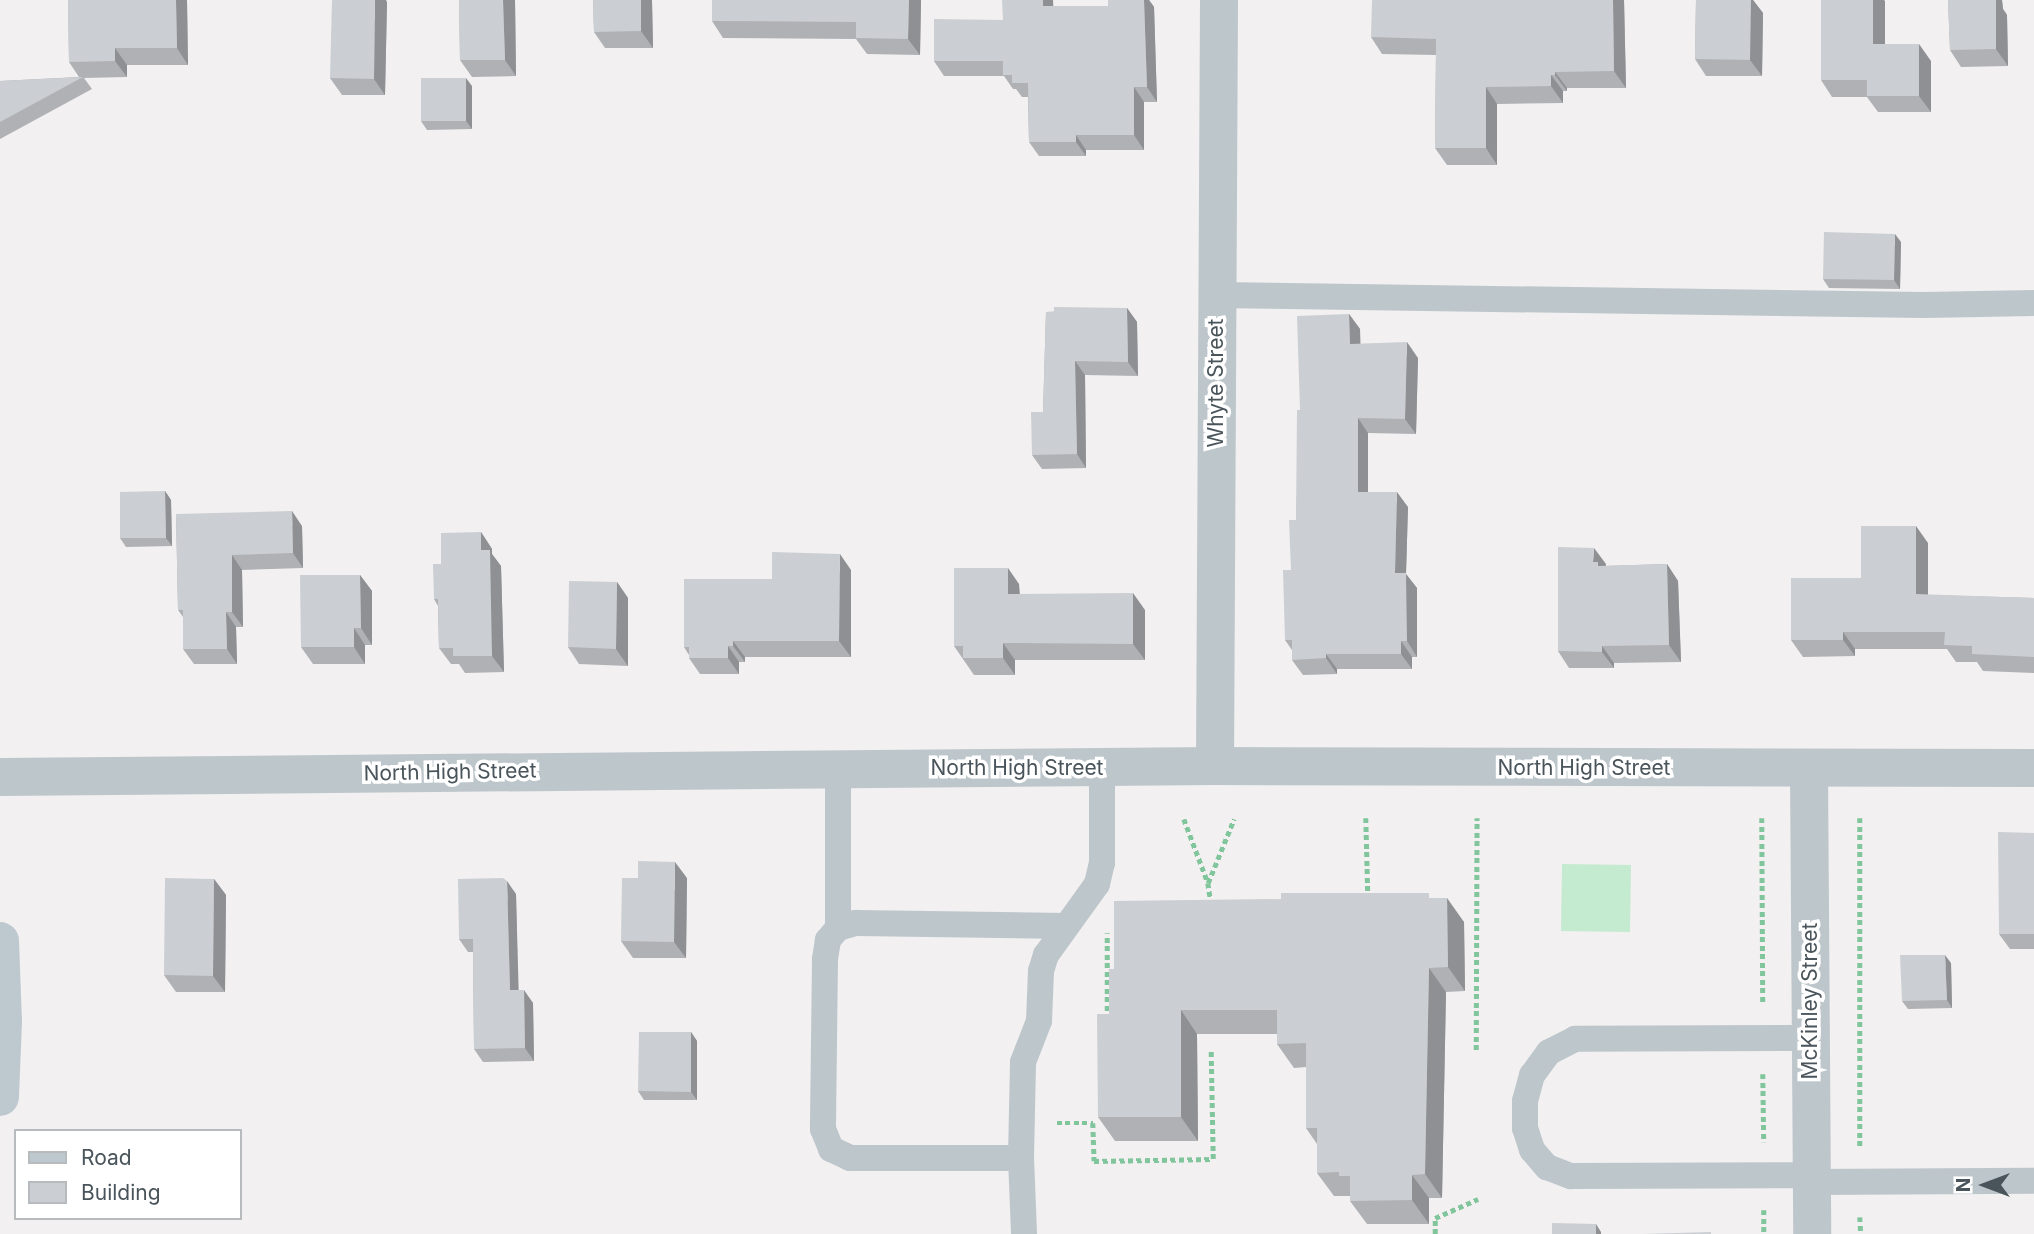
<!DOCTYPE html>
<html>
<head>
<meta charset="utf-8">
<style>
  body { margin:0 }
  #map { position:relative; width:2034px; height:1234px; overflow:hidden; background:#f2f0f0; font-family:Inter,sans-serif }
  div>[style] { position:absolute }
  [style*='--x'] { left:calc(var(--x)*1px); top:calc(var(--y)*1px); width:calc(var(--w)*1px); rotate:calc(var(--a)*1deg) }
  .green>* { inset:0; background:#c4eacf }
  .path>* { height:4.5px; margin-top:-2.25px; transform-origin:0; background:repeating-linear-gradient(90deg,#80c59b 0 5px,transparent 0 8.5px) }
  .service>* { height:26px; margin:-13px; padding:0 13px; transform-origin:13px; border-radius:13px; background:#bdc6cb }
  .minor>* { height:38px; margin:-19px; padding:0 19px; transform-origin:19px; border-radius:19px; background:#bdc6cb }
  .secondary>* { height:38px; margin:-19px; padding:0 19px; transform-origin:19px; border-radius:19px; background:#bec8cf }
  .wall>* { inset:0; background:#afb1b5 }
  .shaded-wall>* { inset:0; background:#8e9093 }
  .building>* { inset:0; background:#cbced2 }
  span { translate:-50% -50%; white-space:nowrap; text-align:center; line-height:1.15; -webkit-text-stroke:7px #fff; paint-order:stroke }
  .street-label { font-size:21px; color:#4a555b }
  .legend { position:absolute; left:14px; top:1129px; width:228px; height:91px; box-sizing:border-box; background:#fff; border:2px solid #b7bbbd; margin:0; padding:9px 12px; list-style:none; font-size:21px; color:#4a555b }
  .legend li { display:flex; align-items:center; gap:14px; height:35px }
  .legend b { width:35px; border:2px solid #b7bbbd }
  .north { position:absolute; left:1950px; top:1150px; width:70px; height:70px; -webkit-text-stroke:5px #fff; paint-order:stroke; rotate:270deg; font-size:19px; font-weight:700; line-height:28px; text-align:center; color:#4a555b }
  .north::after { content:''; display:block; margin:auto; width:24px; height:32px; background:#4a555b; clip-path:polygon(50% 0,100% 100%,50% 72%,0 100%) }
</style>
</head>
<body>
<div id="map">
  <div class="green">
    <i style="clip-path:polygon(1562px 864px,1631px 865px,1630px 932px,1561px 931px)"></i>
  </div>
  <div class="path">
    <i style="--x:1366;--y:818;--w:78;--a:88.5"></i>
    <i style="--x:1762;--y:818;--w:184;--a:89.7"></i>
    <i style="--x:1860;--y:818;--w:328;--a:90"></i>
    <i style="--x:1184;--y:819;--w:68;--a:69.4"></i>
    <i style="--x:1208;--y:883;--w:69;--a:-67.9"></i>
    <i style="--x:1208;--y:883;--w:20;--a:81"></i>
    <i style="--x:1107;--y:1019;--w:86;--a:-90"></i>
    <i style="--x:1476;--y:1050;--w:232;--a:-89.8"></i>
    <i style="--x:1763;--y:1074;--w:68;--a:89.2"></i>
    <i style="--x:1057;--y:1123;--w:36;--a:0"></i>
    <i style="--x:1093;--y:1123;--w:38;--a:88"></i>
    <i style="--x:1094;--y:1161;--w:119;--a:-1"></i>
    <i style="--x:1213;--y:1159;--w:109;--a:-91.1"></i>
    <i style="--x:1764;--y:1210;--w:24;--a:90"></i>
    <i style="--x:1860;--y:1217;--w:17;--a:87"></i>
    <i style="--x:1435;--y:1234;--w:16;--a:-90"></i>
    <i style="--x:1435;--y:1218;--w:47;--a:-23.8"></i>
  </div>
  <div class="service">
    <i style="--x:1216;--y:295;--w:708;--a:0.81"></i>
    <i style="--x:1924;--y:305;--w:110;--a:-1"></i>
    <i style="--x:838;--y:769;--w:159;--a:90"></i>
    <i style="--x:838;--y:928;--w:16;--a:130"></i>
    <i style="--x:828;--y:940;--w:20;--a:99"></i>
    <i style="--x:825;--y:960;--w:169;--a:90.7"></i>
    <i style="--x:823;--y:1129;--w:22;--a:68"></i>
    <i style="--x:831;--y:1149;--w:21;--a:25"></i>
    <i style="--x:850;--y:1158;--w:171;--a:0"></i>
    <i style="--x:1021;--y:1158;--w:96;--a:-88.8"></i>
    <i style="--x:1023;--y:1062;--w:44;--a:-68.7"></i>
    <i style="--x:1039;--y:1021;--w:50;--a:-87.7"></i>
    <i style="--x:1041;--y:971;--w:17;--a:-73"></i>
    <i style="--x:1046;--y:955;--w:87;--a:-54.3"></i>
    <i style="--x:1097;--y:884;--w:22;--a:-77"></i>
    <i style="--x:1102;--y:863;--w:95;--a:-90"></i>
    <i style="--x:838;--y:928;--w:19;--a:-16"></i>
    <i style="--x:856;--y:923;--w:210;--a:0.8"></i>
    <i style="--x:1811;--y:1038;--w:236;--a:179.8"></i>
    <i style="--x:1575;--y:1039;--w:29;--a:153"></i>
    <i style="--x:1549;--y:1052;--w:29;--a:126"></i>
    <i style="--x:1532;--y:1075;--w:27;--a:105"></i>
    <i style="--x:1525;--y:1101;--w:27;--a:90"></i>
    <i style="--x:1525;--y:1128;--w:23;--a:72"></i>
    <i style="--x:1532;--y:1150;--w:23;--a:49"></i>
    <i style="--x:1547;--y:1167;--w:26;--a:21"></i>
    <i style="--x:1571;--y:1176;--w:240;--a:-0.2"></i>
    <i style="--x:1021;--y:1158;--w:76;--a:87.7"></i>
    <i style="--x:1811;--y:1182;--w:223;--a:-0.3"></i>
  </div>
  <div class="minor">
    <i style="--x:1215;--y:766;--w:766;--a:-89.7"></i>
    <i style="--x:1809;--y:769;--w:465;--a:89.6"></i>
    <i style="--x:0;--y:777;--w:1215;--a:-0.52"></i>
    <i style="--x:1215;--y:766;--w:819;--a:0.14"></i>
  </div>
  <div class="secondary">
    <i style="--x:0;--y:941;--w:80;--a:87.9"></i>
    <i style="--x:3;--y:1021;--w:76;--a:92.3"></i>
  </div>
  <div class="wall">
    <i style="clip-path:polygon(68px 0,187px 0,188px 65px,127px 65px,127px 77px,84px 78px,92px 89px,0 139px,0 81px,79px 77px,69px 62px)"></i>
    <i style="clip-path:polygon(459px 0,515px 0,516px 76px,472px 77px,460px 60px)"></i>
    <i style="clip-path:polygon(593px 0,652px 0,653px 48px,605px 48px,594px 32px)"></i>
    <i style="clip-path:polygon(921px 0,920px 55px,867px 54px,856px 39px,723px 38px,712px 21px)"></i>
    <i style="clip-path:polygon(1053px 0,1053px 6px,1108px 6px,1108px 0,1149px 0,1154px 7px,1157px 102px,1144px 102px,1144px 150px,1086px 150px,1086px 156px,1039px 156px,1029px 142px,1028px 97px,1022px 97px,1016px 89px,1013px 89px,1004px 76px,944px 76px,934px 61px,1003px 20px)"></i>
    <i style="clip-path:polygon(1624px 0,1626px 88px,1567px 88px,1567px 91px,1563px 91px,1563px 103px,1497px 104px,1497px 165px,1447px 165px,1435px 148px,1436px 55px,1382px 54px,1371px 37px)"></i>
    <i style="clip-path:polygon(1696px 0,1753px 0,1763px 13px,1762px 76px,1706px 76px,1695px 59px)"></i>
    <i style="clip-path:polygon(1948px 0,2002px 0,2003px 9px,2007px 15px,2008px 66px,1961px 67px,1950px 50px)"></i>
    <i style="clip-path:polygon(1885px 1px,1885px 44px,1931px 61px,1931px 112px,1878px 112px,1867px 97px,1832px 97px,1821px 80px)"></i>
    <i style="clip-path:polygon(387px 2px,385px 95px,342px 95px,330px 78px)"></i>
    <i style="clip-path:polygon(472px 86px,472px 129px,427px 130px,421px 121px)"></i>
    <i style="clip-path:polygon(1901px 242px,1900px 289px,1829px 288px,1823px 279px)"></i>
    <i style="clip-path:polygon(1127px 308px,1137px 322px,1138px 376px,1085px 375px,1086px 468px,1042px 469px,1032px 455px,1043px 412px,1046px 312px)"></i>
    <i style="clip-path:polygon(1349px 314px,1360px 329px,1360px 344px,1418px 358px,1416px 434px,1368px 433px,1368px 492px,1408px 507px,1406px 574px,1417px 588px,1417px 657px,1412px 657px,1412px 669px,1337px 669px,1337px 674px,1303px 675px,1292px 660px,1292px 650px,1285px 640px,1296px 520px,1300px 410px)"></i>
    <i style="clip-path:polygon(165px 491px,171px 500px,172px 546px,126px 547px,120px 538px)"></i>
    <i style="clip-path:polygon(176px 514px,302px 526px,303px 568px,242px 570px,243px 627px,236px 627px,237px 664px,194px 664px,183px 649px,183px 617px,178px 610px)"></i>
    <i style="clip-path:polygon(481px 532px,492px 549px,492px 554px,501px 566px,504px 672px,465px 673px,459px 664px,451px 664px,439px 648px,438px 606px,434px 599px,441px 564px)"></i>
    <i style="clip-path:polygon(1928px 543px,1928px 595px,2034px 598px,2034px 673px,1983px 671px,1977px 662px,1956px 662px,1947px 649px,1855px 649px,1855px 656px,1803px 657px,1791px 640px,1861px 578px)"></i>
    <i style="clip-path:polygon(1606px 564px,1606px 566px,1667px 564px,1678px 581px,1681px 662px,1614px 663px,1614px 668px,1569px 668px,1558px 651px)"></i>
    <i style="clip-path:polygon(851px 570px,851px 657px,745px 657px,745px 662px,739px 662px,739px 674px,700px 674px,689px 658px,689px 655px,684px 647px,772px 579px)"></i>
    <i style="clip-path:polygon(360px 575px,372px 591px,372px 645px,365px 645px,365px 664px,313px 664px,301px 647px)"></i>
    <i style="clip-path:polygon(617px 582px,628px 598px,628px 666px,579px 664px,568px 647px)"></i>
    <i style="clip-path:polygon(1019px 584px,1020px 594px,1145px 610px,1145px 660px,1015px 660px,1015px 675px,974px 675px,954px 646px)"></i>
    <i style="clip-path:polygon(2034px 833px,2034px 949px,2010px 949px,1999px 934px)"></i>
    <i style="clip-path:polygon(687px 878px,686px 958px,633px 958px,621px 941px)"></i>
    <i style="clip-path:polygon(214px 879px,226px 895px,225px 992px,176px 992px,164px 975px)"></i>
    <i style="clip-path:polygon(516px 894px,518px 990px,533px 1003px,534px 1061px,483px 1062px,474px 1049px,473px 952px,468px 952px,459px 939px)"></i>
    <i style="clip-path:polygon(1433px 898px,1464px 922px,1465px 991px,1446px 992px,1442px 1198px,1429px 1198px,1429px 1224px,1367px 1224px,1350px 1201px,1350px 1196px,1334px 1196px,1317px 1173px,1317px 1144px,1306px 1128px,1306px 1067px,1294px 1068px,1277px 1044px,1277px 1034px,1197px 1034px,1198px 1141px,1115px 1141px,1098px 1117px,1114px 969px)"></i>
    <i style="clip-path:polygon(1951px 963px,1952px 1008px,1908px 1009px,1902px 1001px)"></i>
    <i style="clip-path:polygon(691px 1032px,697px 1041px,697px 1100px,644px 1100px,638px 1091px)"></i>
  </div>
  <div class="shaded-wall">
    <i style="clip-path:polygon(176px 0,187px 0,188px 65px,177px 48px)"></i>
    <i style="clip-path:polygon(375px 0,386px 0,387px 2px,385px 95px,374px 79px)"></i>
    <i style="clip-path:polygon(503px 0,515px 0,516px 76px,505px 60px)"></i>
    <i style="clip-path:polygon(641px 0,652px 0,653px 48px,641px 31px)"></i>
    <i style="clip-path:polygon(909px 0,921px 0,920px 55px,908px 39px)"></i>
    <i style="clip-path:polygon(1043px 0,1053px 0,1054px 20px,1043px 6px)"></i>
    <i style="clip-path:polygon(1144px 0,1149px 0,1154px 7px,1157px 102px,1147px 87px)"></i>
    <i style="clip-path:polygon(1613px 0,1624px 0,1626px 88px,1614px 71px)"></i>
    <i style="clip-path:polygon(1744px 0,1753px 0,1763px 13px,1762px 76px,1750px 60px)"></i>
    <i style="clip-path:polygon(1873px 0,1884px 0,1885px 1px,1885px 61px,1873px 44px)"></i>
    <i style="clip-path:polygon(1992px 0,2002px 0,2003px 9px,2007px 15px,2008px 66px,1996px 49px)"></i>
    <i style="clip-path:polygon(1919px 44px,1931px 61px,1931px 112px,1919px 96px)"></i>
    <i style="clip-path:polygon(115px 48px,127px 65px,127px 77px,115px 61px)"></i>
    <i style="clip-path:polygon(1555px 72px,1567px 88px,1567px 91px,1555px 75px)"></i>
    <i style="clip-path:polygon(1551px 75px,1563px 91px,1563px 103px,1551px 86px)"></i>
    <i style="clip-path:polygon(466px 78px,472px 86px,472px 129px,466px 121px)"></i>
    <i style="clip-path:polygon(1134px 87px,1144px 102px,1144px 150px,1134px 135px)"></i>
    <i style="clip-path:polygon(1486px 87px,1497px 104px,1497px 165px,1486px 148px)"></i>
    <i style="clip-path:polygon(1076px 135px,1086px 150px,1086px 156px,1076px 142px)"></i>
    <i style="clip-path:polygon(1895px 234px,1901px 242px,1900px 289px,1894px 280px)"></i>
    <i style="clip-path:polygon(1127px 308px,1137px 322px,1138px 376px,1128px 362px)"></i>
    <i style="clip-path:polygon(1349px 314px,1360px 329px,1361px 359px,1350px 344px)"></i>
    <i style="clip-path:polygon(1407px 342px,1418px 358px,1416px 434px,1405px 419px)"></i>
    <i style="clip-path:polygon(1075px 361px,1085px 375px,1086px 468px,1077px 454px)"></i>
    <i style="clip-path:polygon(1358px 418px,1368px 433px,1368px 507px,1358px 492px)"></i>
    <i style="clip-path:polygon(165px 491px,171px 500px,172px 546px,166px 538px)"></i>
    <i style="clip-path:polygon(1397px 492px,1408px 507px,1406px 574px,1417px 588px,1417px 657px,1407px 641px,1395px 573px)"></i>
    <i style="clip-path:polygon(292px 511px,302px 526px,303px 568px,293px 553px)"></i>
    <i style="clip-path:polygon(1916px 526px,1928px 543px,1928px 611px,1916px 594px)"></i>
    <i style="clip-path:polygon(481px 532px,492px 549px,492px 554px,501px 566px,504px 672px,492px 656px,481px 550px)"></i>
    <i style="clip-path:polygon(1594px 548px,1606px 564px,1605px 573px,1593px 562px)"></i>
    <i style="clip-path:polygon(840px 554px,851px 570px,851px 657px,839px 641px)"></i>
    <i style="clip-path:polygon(232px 555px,242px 570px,243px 627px,232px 612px)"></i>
    <i style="clip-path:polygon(1667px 564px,1678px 581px,1681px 662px,1669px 645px)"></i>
    <i style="clip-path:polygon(1008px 568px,1019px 584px,1020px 610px,1008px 594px)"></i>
    <i style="clip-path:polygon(360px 575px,372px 591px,372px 645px,361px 628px)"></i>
    <i style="clip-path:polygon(617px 582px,628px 598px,628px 666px,616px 649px)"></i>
    <i style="clip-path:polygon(1133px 593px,1145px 610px,1145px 660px,1133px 644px)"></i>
    <i style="clip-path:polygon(226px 612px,236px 627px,237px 664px,227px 649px)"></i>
    <i style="clip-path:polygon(354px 628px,365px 645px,365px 664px,354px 647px)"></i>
    <i style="clip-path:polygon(1843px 632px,1855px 649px,1855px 656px,1843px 640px)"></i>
    <i style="clip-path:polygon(733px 641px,745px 657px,745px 662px,733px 646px)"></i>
    <i style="clip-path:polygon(1401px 641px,1412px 657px,1412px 669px,1401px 654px)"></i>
    <i style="clip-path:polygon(1003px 643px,1015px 660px,1015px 675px,1003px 658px)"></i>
    <i style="clip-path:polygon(728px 646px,739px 662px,739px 674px,728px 658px)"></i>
    <i style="clip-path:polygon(1602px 646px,1614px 663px,1614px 668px,1602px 652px)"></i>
    <i style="clip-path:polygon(1326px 654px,1337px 669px,1337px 674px,1326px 658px)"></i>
    <i style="clip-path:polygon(675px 862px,687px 878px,686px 958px,674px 942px)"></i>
    <i style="clip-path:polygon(214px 879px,226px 895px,225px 992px,213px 976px)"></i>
    <i style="clip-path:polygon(507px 881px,516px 894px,519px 1003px,510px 990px)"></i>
    <i style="clip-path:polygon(1447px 898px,1464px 922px,1465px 991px,1448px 967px)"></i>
    <i style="clip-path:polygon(1945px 955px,1951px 963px,1952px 1008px,1947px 1000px)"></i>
    <i style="clip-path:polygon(1429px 968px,1446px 992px,1442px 1198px,1425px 1174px)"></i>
    <i style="clip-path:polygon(524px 990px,533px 1003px,534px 1061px,525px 1048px)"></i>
    <i style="clip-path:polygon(1181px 1010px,1197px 1034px,1198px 1141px,1181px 1117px)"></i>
    <i style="clip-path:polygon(691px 1032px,697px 1041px,697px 1100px,691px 1092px)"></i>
    <i style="clip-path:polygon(1412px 1175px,1429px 1198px,1429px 1224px,1412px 1200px)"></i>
    <i style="clip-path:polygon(1596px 1224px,1601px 1232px,1601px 1234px,1596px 1234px)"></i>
  </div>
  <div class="building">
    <i style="clip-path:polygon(68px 0,176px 0,177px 48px,115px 48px,115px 61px,69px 62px)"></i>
    <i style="clip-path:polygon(332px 0,375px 0,374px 79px,330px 78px)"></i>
    <i style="clip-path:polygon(459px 0,503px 0,505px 60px,460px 60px)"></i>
    <i style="clip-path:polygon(593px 0,641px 0,641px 31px,594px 32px)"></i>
    <i style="clip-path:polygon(712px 0,909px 0,908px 39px,856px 38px,856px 22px,712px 21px)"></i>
    <i style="clip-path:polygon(1002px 0,1043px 0,1043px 6px,1108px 6px,1108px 0,1144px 0,1147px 87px,1134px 87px,1134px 135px,1076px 135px,1076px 142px,1029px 142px,1028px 83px,1012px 83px,1012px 75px,1003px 75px,1003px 61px,934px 61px,934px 19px,1003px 20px)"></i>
    <i style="clip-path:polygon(1372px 0,1613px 0,1614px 71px,1555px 72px,1555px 75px,1551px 75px,1551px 86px,1486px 87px,1486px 148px,1435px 148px,1436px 39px,1371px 37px)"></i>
    <i style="clip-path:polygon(1696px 0,1751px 0,1750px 60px,1695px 59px)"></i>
    <i style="clip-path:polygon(1821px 0,1873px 0,1873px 44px,1919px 44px,1919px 96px,1867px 96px,1867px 80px,1821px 80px)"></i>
    <i style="clip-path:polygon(1948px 0,1996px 0,1996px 49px,1950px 50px)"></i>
    <i style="clip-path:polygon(83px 77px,0 122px,0 81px)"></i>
    <i style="clip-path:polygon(421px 78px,466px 78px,466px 121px,421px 121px)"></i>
    <i style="clip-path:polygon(1824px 232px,1895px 234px,1894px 280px,1823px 279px)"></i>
    <i style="clip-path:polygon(1054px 307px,1127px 308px,1128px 362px,1075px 361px,1077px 454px,1032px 455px,1031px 412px,1043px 412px,1046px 312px,1054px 312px)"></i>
    <i style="clip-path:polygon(1349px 314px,1350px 344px,1407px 342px,1405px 419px,1358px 418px,1358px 492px,1397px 492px,1395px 573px,1406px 573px,1407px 641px,1401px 641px,1401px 654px,1326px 654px,1326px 658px,1292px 660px,1292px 640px,1285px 640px,1283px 570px,1291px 570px,1289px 520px,1296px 520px,1297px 410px,1300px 410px,1297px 316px)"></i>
    <i style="clip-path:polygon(165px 491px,166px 538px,120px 538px,120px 492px)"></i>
    <i style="clip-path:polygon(292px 511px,293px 553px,232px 555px,232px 612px,226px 612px,227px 649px,183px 649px,183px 610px,178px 610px,176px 514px)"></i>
    <i style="clip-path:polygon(1861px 526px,1916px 526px,1916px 594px,2034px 598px,2034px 657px,1972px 654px,1972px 646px,1944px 645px,1945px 632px,1843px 632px,1843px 640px,1791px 640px,1791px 578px,1861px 578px)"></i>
    <i style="clip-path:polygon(481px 532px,481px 550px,490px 550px,492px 656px,453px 656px,453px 648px,439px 648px,438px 599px,434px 599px,433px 564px,441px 564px,441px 533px)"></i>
    <i style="clip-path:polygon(1558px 547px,1594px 548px,1593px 562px,1598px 562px,1598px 566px,1667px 564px,1669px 645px,1602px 646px,1602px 652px,1558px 651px)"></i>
    <i style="clip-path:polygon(772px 552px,840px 554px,839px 641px,733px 641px,733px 646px,728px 646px,728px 658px,689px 658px,689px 647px,684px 647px,684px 579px,772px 579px)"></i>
    <i style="clip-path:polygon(954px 568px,1008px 568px,1008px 594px,1133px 593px,1133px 644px,1003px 643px,1003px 658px,963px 658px,963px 646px,954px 646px)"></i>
    <i style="clip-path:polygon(300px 575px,360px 575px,361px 628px,354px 628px,354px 647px,301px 647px)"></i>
    <i style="clip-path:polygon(569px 581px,617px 582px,616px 649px,568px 647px)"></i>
    <i style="clip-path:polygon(1998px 832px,2034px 833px,2034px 934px,1999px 934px)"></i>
    <i style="clip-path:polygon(638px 861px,675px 862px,674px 942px,621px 941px,622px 878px,638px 878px)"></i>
    <i style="clip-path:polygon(165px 878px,214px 879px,213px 976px,164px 975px)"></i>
    <i style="clip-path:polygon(503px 878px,507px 881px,510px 990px,524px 990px,525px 1048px,474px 1049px,473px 939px,459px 939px,458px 879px)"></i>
    <i style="clip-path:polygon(1281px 893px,1429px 893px,1429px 898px,1447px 898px,1448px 967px,1429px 968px,1425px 1174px,1412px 1175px,1412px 1200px,1350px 1201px,1350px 1176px,1339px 1176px,1339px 1172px,1317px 1173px,1317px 1128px,1306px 1128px,1306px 1043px,1277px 1044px,1277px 1010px,1181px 1010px,1181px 1117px,1098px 1117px,1097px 1014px,1109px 1014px,1109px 969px,1114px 969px,1114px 901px,1281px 899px)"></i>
    <i style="clip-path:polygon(1900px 955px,1945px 955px,1947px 1000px,1902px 1001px)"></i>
    <i style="clip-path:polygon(639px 1032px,691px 1032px,691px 1092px,638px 1091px)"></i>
    <i style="clip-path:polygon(1552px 1223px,1596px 1224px,1596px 1234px,1552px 1234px)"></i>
    <i style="clip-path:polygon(1711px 1232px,1711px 1234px,1642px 1234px)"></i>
  </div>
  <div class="street-label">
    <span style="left:1216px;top:383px;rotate:-90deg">Whyte Street</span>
    <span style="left:1017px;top:768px">North High Street</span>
    <span style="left:1584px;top:768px">North High Street</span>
    <span style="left:450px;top:772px;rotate:-1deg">North High Street</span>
    <span style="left:1810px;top:1001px;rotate:-90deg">McKinley Street</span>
  </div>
  <ul class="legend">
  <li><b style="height:9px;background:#bec8cf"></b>Road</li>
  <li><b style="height:19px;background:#cbced2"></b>Building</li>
  </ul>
  <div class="north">N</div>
</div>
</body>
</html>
